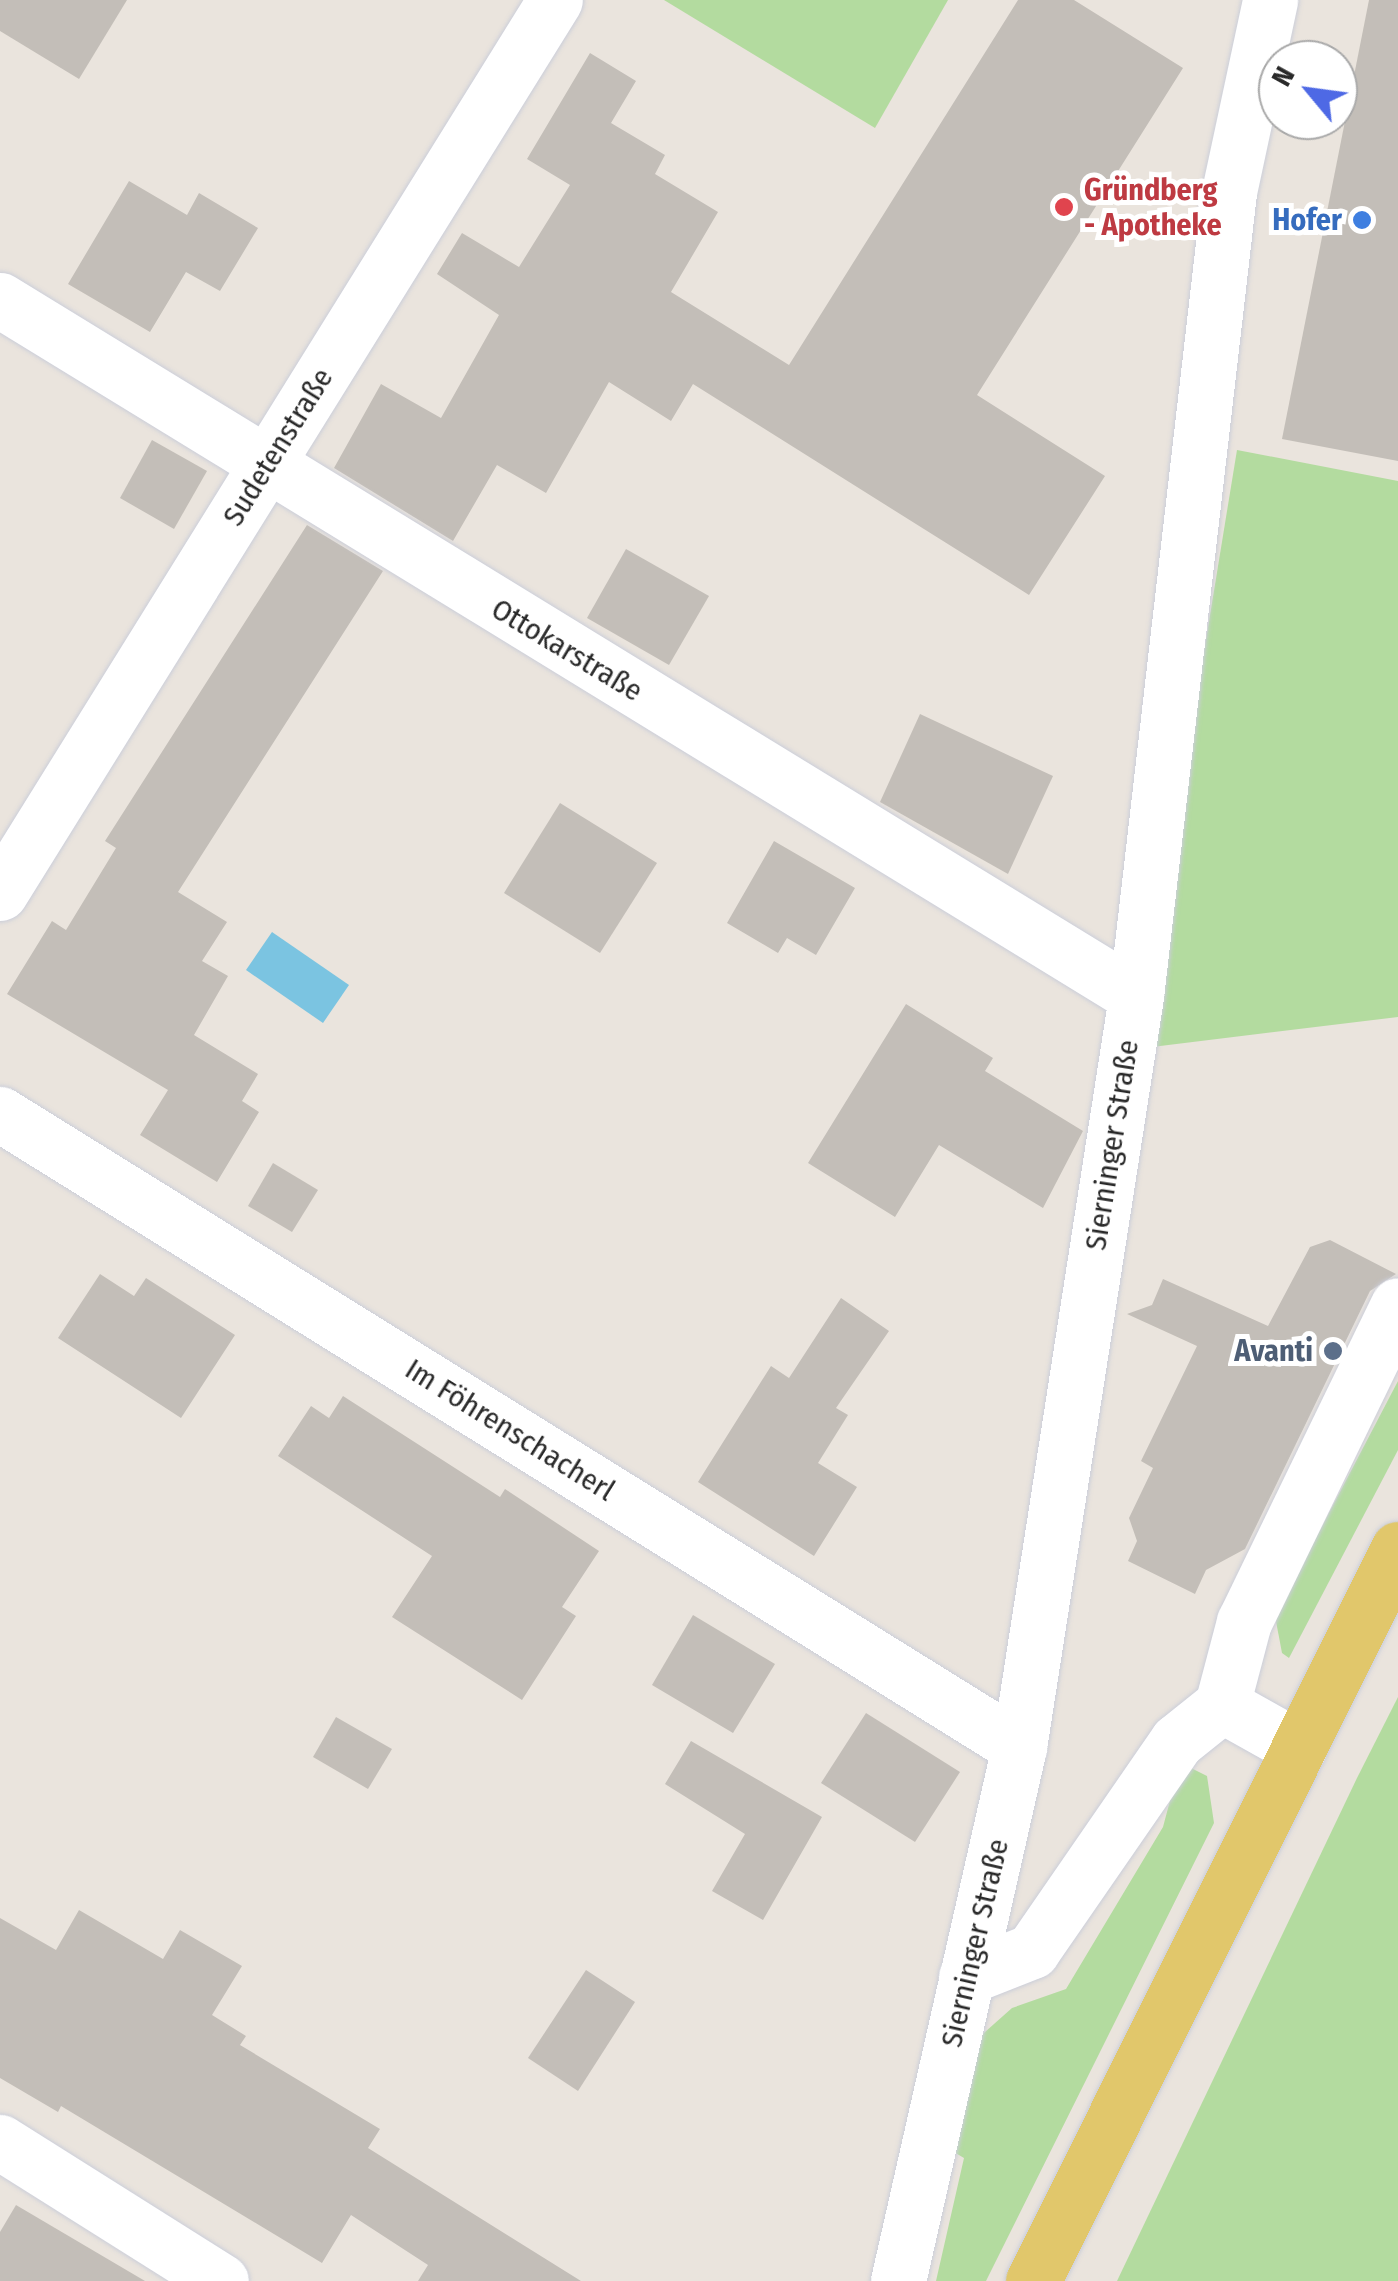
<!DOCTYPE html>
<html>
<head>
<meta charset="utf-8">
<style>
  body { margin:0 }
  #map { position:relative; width:1398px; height:2281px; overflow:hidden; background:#eae4dd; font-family:"Fira Sans Condensed",sans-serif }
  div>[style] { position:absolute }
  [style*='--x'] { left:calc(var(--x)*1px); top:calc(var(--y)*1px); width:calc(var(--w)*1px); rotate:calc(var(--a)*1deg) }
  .green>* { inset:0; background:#b3db9f }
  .water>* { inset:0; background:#7bc4e1 }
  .building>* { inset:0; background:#c3beb8 }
  .roads { filter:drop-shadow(0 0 2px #cbced9) drop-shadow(0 0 2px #cbced9) }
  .minor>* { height:55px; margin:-27.5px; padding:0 27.5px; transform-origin:27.5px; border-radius:27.5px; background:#fff }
  .major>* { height:55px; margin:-27.5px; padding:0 27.5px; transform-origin:27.5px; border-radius:27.5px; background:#e1c76b }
  .dots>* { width:28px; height:28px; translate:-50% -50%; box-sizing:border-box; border:5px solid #fff; border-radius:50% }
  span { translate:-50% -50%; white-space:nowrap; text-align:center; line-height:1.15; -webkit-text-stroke:10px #fff; paint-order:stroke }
  .health-label { font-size:30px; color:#be3a42; font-weight:700 }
  .left { translate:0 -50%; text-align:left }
  .shop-label { font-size:30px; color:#366cbe; font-weight:700 }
  .right { translate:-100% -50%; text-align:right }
  .street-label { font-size:30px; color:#292929 }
  .service-label { font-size:30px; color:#4e5e75; font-weight:700 }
  .north { position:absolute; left:1258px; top:40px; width:100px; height:100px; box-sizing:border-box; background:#fff; border:2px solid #a9a9a9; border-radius:50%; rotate:299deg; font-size:28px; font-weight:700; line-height:40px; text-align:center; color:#292929 }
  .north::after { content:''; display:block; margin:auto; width:35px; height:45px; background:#4e69e5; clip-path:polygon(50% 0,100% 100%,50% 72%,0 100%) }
</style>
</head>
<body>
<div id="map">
  <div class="green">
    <i style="clip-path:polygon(664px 0,948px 0,875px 128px)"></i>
    <i style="clip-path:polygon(1237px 450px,1398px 481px,1398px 1017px,1152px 1047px,1185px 768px)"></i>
    <i style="clip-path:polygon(1398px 1381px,1398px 1450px,1289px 1658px,1282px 1653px,1275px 1616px)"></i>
    <i style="clip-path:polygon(1398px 1697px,1398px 2281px,1117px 2281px,1357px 1778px)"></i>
    <i style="clip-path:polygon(1189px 1767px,1207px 1776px,1214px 1823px,986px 2281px,936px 2281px,964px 2158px,947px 2148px,976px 2040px,1012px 2008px,1066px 1989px,1163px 1827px,1172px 1793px)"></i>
  </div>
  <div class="water">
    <i style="clip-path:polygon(272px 932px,349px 985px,323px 1023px,246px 970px)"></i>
  </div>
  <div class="building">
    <i style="clip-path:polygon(0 0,127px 0,79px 79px,0 31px)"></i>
    <i style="clip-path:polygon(1018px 0,1074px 0,1183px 68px,977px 395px,1105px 476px,1029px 595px,693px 384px,671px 421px,609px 382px,546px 493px,497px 465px,453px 541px,334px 468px,381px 384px,441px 418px,499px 315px,437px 274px,462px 233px,519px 267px,570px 185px,527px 159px,590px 53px,636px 81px,611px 123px,665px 155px,655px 174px,718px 212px,671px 292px,789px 365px)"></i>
    <i style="clip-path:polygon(1369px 0,1398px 0,1398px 461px,1282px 439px)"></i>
    <i style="clip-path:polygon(129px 181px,187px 215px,199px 193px,258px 228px,220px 291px,186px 272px,150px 332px,68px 284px)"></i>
    <i style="clip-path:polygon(152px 440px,207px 471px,174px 529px,120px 498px)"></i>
    <i style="clip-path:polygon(307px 525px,383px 571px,178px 892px,227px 922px,202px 961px,228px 976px,194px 1035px,258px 1074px,242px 1101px,259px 1112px,217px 1182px,140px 1135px,168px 1090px,7px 994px,52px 921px,66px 930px,116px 848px,105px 841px)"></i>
    <i style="clip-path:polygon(626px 549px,709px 596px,669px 665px,587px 618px)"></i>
    <i style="clip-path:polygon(920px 714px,1053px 776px,1008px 874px,880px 802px)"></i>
    <i style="clip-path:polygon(560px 803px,657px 863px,600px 953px,504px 893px)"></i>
    <i style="clip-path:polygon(774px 841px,855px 888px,816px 955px,787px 938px,778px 953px,727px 923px)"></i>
    <i style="clip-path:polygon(906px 1004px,993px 1058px,985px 1071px,1083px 1131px,1043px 1208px,939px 1145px,895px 1217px,808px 1163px)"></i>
    <i style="clip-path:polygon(273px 1163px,318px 1190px,292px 1232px,248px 1206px)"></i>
    <i style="clip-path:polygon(1330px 1240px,1396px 1274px,1370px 1291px,1245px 1549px,1206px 1570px,1195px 1594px,1128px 1561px,1137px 1541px,1129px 1518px,1153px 1468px,1141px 1461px,1197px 1346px,1127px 1314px,1152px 1305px,1163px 1279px,1268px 1326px,1310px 1247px)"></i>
    <i style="clip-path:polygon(100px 1274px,134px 1296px,146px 1278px,235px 1335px,181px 1418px,58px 1338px)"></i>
    <i style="clip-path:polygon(841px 1298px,889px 1331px,836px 1408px,848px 1415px,818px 1463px,857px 1487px,814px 1556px,698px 1482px,771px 1366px,789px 1378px)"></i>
    <i style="clip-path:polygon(343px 1396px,500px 1497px,505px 1489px,599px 1551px,562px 1607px,576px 1616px,522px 1700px,392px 1617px,432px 1556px,278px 1456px,311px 1406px,329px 1418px)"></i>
    <i style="clip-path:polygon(693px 1615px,775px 1664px,733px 1733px,652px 1685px)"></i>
    <i style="clip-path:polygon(866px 1713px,960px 1772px,915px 1842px,821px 1783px)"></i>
    <i style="clip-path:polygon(336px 1717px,392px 1749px,368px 1789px,313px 1757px)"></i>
    <i style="clip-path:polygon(691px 1741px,822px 1817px,763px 1920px,712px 1891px,745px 1834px,665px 1784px)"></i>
    <i style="clip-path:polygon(79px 1910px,163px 1959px,180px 1930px,242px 1966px,212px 2015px,246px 2036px,240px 2045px,380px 2129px,368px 2148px,581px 2281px,418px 2281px,428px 2265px,351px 2215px,322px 2263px,61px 2106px,58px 2112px,0 2078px,0 1918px,56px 1950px)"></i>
    <i style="clip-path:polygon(586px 1970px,635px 2002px,578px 2091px,528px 2058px)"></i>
    <i style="clip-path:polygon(16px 2205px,145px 2281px,0 2281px,0 2232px)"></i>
  </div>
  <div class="roads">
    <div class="minor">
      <i style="--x:0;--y:300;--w:1332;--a:31.49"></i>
      <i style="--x:0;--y:893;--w:1051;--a:-58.14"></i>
      <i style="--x:0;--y:1114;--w:1200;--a:31.85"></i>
      <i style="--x:1222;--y:1705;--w:86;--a:-75.2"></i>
      <i style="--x:1244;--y:1622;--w:352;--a:-64.1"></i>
      <i style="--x:966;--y:1977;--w:71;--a:-21.5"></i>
      <i style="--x:1032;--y:1951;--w:255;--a:-55.4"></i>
      <i style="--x:1177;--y:1741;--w:58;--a:-38.7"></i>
      <i style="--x:1222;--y:1705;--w:88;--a:29.2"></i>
      <i style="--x:0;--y:2142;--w:261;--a:32.2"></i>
      <i style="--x:898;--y:2281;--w:548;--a:-77.23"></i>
      <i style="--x:1019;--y:1747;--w:760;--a:-81.14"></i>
      <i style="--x:1136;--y:996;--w:809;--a:-83.4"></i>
      <i style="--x:1229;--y:192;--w:196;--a:-77.9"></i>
    </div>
    <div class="major">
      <i style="--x:1033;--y:2281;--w:818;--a:-63.5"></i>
    </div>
  </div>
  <div class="dots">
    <i style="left:1064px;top:207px;background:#e0444e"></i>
    <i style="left:1362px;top:220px;background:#3f7fe0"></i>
    <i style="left:1333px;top:1351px;background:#5c6f8a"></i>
  </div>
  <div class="health-label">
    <span class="left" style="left:1084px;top:207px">Gründberg<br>- Apotheke</span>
  </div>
  <div class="shop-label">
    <span class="right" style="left:1342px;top:220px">Hofer</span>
  </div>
  <div class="street-label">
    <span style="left:278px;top:447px;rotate:-58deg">Sudetenstraße</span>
    <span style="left:567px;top:650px;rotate:31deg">Ottokarstraße</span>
    <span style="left:1112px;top:1145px;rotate:-81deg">Sierninger Straße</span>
    <span style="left:510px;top:1430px;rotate:32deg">Im Föhrenschacherl</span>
    <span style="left:975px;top:1943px;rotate:-77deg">Sierninger Straße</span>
  </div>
  <div class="service-label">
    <span class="right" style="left:1313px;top:1351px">Avanti</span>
  </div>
  <div class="north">N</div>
</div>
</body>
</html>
